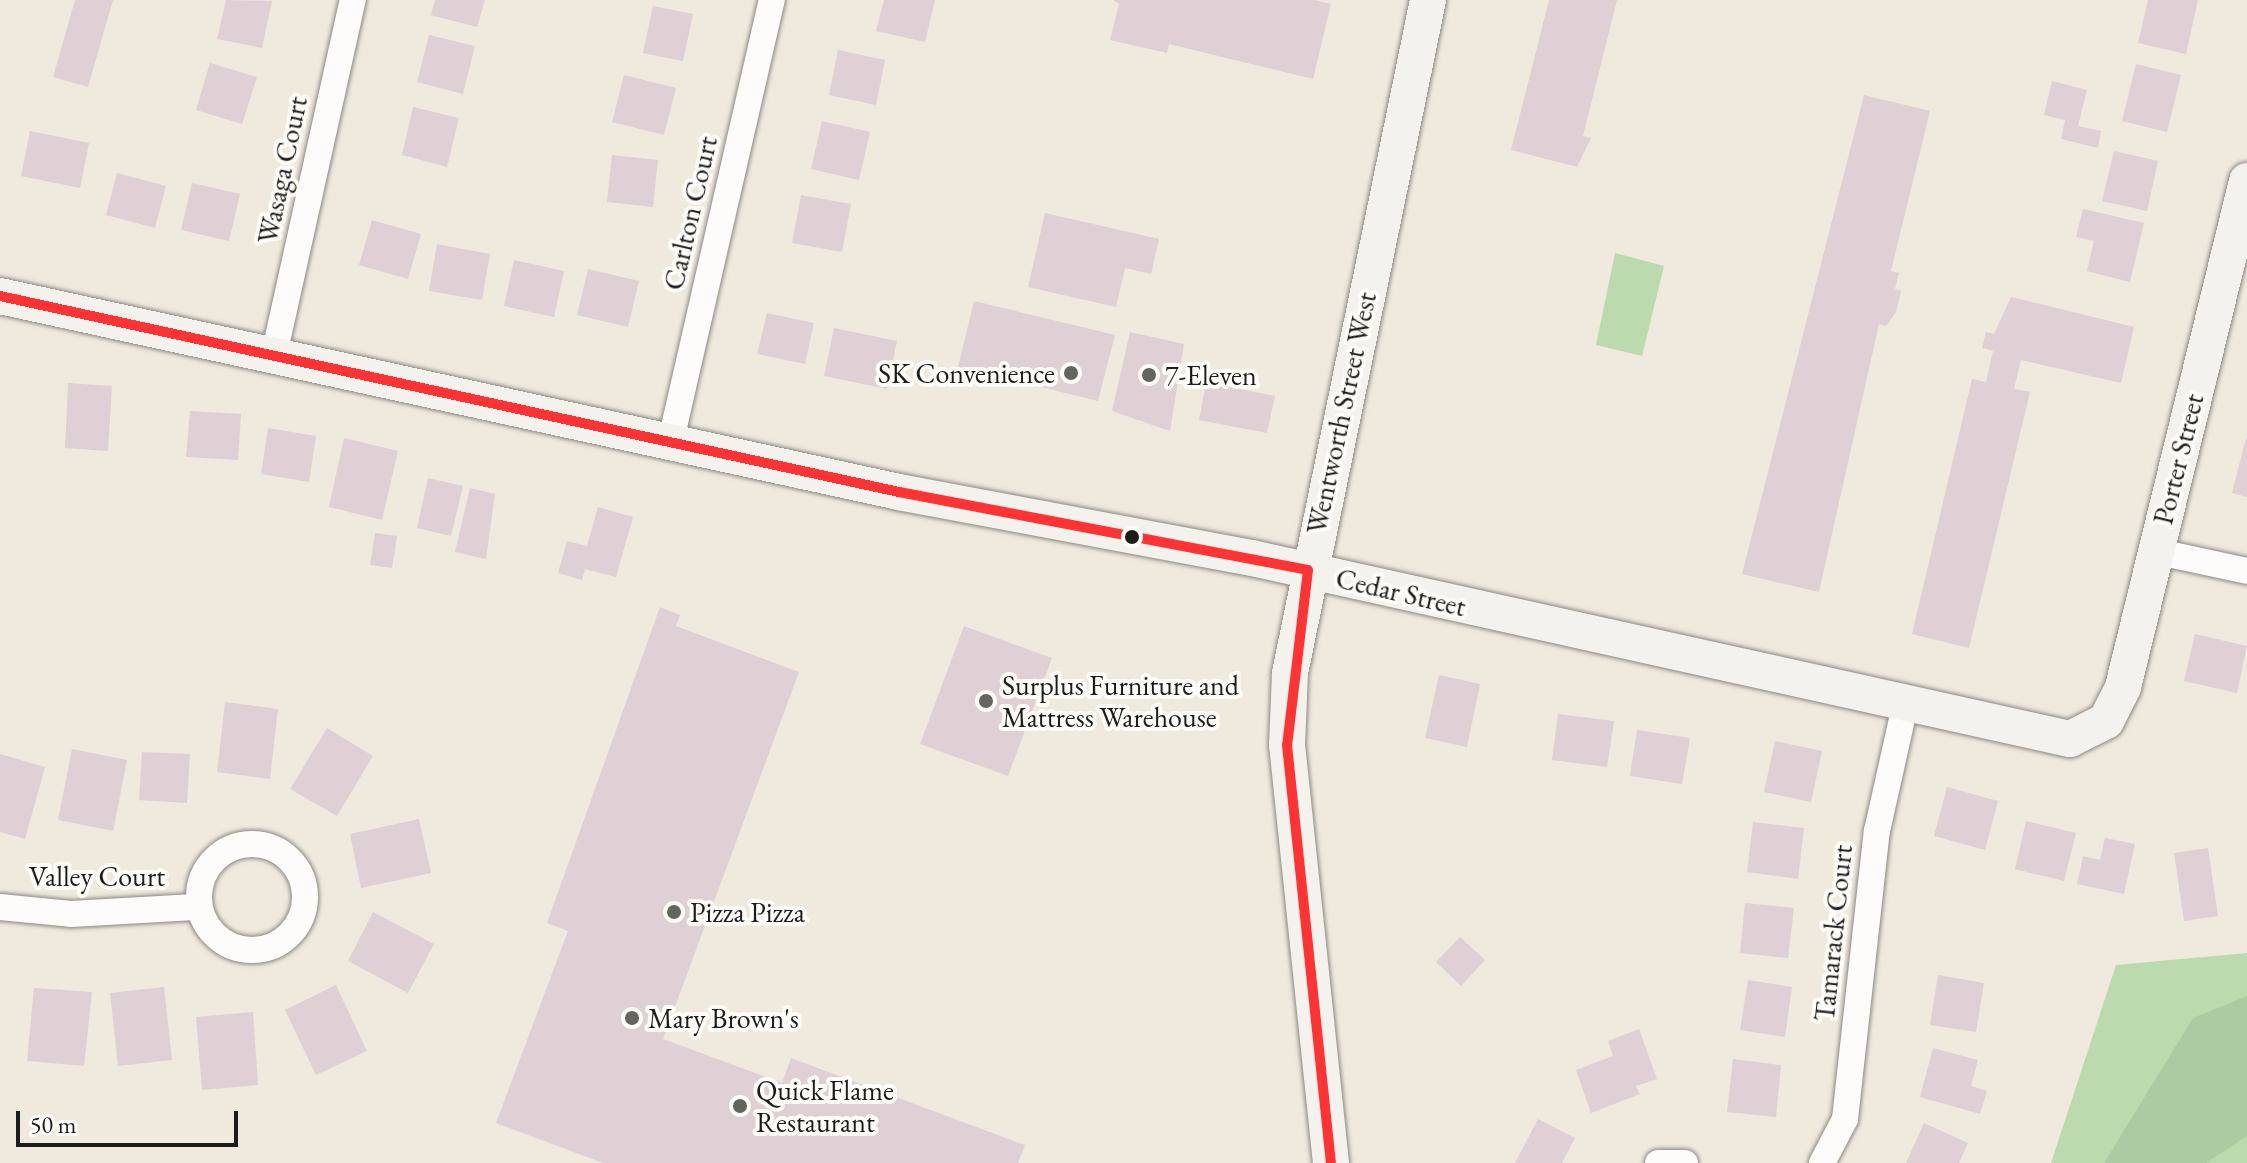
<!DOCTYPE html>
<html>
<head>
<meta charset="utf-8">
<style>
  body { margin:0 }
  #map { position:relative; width:2247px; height:1163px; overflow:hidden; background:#f0e9de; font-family:"EB Garamond",serif }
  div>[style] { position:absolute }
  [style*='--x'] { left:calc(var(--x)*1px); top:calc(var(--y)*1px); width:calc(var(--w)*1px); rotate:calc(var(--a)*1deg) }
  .green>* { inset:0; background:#bbdbae }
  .forest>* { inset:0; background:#accba3 }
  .building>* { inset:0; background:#dfd0d5 }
  .roads { filter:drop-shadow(0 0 2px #8c8984) drop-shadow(0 0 2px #8c8984) }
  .street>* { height:26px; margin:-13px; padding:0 13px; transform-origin:13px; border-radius:13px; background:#fdfcfa }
  .street>.ring { margin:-13px; padding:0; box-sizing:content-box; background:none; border:26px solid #fdfcfa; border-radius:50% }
  .secondary>* { height:36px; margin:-18px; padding:0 18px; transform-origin:18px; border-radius:18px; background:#f4f2ec }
  .bus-1>* { height:10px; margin:-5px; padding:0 5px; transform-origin:5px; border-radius:5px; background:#f33 }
  .dots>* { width:22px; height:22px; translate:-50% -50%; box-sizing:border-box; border:4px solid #fdfcf7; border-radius:50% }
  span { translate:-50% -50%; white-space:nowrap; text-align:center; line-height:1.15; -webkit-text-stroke:8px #fdfcf7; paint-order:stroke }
  .street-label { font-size:28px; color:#1c1c1c }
  .poi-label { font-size:28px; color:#1c1c1c }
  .right { translate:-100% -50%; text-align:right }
  .left { translate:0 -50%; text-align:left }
  .scale { position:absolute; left:16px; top:1111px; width:222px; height:36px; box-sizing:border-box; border:4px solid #1c1c1c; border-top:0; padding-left:10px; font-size:24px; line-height:28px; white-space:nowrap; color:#1c1c1c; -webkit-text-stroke:6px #fdfcf7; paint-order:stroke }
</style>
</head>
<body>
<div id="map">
  <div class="green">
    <i style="clip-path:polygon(1615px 253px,1664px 266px,1642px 356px,1596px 345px)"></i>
    <i style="clip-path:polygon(2247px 953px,2247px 1163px,2051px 1163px,2116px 965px)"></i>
  </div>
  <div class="forest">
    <i style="clip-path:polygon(2247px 996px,2247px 1136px,2206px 1163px,2104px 1163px,2193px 1018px)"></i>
  </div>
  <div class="building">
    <i style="clip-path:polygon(75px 0,113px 0,88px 87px,53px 77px)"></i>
    <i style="clip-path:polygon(226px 0,272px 1px,262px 48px,217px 39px)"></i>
    <i style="clip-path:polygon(435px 0,485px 0,477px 27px,431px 15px)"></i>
    <i style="clip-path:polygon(884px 0,935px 0,925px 42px,876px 31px)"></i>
    <i style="clip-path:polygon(1315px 0,1331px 4px,1313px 79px,1169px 44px,1167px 53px,1110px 40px,1119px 4px,1113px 0)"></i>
    <i style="clip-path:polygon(1549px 0,1617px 0,1583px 136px,1591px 138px,1577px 167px,1511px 150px)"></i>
    <i style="clip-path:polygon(2148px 0,2198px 0,2186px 54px,2138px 43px)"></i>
    <i style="clip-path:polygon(653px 6px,693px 14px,683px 61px,643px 53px)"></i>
    <i style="clip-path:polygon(429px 35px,475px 46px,463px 94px,417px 82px)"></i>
    <i style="clip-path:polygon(838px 50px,885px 60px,876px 105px,829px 95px)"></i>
    <i style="clip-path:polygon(210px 63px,257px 77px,242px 124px,196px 110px)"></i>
    <i style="clip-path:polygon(2136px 64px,2181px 75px,2167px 132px,2122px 121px)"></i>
    <i style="clip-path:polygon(624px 75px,676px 88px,664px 135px,612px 122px)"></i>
    <i style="clip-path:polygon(2052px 81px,2087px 90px,2078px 126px,2101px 131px,2098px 148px,2061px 139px,2065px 120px,2044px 115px)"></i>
    <i style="clip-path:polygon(1864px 95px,1930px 111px,1891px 271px,1899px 273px,1895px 289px,1901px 291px,1896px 312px,1886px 326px,1879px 324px,1819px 592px,1742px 574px)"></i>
    <i style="clip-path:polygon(413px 107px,459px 118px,447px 167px,402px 155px)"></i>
    <i style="clip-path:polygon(822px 121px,870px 132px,859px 180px,811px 169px)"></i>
    <i style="clip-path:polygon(30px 131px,89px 143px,80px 188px,21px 176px)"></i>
    <i style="clip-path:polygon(2114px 151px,2158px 161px,2147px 211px,2102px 201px)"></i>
    <i style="clip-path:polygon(612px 155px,658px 160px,653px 207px,607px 202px)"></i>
    <i style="clip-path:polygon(117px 173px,166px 186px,155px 228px,106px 215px)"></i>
    <i style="clip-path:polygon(192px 183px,240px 194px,229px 241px,181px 230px)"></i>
    <i style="clip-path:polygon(801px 195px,851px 204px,842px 252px,792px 243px)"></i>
    <i style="clip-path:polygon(2083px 209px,2144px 223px,2130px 282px,2087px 271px,2094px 241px,2076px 237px)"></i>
    <i style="clip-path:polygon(1045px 213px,1159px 239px,1151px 274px,1125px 268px,1116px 307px,1028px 287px)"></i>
    <i style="clip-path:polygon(372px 220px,421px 234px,408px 279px,359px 265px)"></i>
    <i style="clip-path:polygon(437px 244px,490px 254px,482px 300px,429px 291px)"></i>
    <i style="clip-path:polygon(514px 260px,564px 271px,554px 317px,504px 306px)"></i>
    <i style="clip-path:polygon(588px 269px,639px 281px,628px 327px,577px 315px)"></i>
    <i style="clip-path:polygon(2011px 297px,2134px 327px,2121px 383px,2021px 360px,2014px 389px,2030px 392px,1969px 648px,1912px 634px,1972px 379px,1986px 382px,1993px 351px,1982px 348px,1986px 332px,1994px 334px)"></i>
    <i style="clip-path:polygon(974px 301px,1115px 335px,1098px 401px,958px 367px)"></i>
    <i style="clip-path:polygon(767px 313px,814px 323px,805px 364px,757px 354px)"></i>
    <i style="clip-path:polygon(834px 328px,897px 341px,887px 389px,824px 376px)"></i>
    <i style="clip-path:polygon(1130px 332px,1184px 344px,1170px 431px,1112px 411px)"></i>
    <i style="clip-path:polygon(1206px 382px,1275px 396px,1267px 433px,1199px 420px)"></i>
    <i style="clip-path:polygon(68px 383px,112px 386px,108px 451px,65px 448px)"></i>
    <i style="clip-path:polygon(190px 411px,241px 414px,238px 460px,186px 457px)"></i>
    <i style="clip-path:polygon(268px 428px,316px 436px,309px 482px,261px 474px)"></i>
    <i style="clip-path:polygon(344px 438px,398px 451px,382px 520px,329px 507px)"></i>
    <i style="clip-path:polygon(2246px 438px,2247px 438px,2247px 497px,2232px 493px)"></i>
    <i style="clip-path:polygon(428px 478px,463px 486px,451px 536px,417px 528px)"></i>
    <i style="clip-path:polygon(470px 488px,495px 494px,486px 559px,455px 552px)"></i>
    <i style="clip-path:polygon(598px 507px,633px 517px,616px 577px,585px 569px,582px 580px,558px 573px,567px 541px,587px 546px)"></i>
    <i style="clip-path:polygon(375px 533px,397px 536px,392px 568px,370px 565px)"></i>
    <i style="clip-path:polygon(660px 607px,680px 615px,676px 626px,799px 672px,663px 1039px,782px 1083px,791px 1058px,1025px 1145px,1018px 1163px,603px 1163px,496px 1123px,568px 931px,547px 923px)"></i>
    <i style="clip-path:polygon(964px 626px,1052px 658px,1008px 776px,920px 744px)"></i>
    <i style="clip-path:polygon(2195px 634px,2247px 646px,2237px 693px,2184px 681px)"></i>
    <i style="clip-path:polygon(1439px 675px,1480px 684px,1467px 747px,1425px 738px)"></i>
    <i style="clip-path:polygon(225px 702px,278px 709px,270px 779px,217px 772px)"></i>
    <i style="clip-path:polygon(1558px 714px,1614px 721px,1607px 767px,1552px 760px)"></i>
    <i style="clip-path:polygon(327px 728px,373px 756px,337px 816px,290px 789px)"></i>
    <i style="clip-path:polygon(1637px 730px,1690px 738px,1682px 784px,1630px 776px)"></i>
    <i style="clip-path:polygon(1775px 741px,1822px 751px,1811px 802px,1764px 792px)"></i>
    <i style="clip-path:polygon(72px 749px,127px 760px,113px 831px,58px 820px)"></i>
    <i style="clip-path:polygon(142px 752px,190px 754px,187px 803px,139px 800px)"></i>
    <i style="clip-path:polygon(0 754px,45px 767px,25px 839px,0 832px)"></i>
    <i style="clip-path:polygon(1947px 787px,1998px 801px,1985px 850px,1934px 836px)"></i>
    <i style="clip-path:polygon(419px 819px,431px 873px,361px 888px,350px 834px)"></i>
    <i style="clip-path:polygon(2026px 821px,2076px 833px,2064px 881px,2015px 869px)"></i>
    <i style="clip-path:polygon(1753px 822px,1804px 828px,1798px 879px,1747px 872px)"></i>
    <i style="clip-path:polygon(2105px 838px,2135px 844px,2124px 894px,2077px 884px,2083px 856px,2100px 860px)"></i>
    <i style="clip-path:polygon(2208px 848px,2218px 916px,2184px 921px,2174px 853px)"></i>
    <i style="clip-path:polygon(1745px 903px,1794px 908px,1788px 958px,1740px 953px)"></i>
    <i style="clip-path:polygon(373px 912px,434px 944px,408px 993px,348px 961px)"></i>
    <i style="clip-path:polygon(1460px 937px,1485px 960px,1461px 986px,1436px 962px)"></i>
    <i style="clip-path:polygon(1938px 975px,1984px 983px,1976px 1032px,1930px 1025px)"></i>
    <i style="clip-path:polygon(1748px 980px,1792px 987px,1785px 1037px,1740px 1030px)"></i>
    <i style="clip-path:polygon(336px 985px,367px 1051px,316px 1075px,285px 1010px)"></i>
    <i style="clip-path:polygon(164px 987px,172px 1060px,118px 1066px,110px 993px)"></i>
    <i style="clip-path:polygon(34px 988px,92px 992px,84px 1066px,27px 1061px)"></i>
    <i style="clip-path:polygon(253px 1012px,258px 1085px,202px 1090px,196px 1017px)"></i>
    <i style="clip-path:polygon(1639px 1029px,1657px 1079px,1636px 1086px,1640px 1094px,1591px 1113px,1576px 1070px,1613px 1056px,1608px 1041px)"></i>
    <i style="clip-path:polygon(1933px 1048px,1978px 1060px,1971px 1086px,1987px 1091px,1980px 1114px,1920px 1097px)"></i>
    <i style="clip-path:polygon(1733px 1059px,1781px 1065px,1776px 1117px,1727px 1112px)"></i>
    <i style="clip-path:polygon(1538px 1119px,1575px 1138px,1562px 1163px,1515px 1163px)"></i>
    <i style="clip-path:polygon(1924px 1123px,1968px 1143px,1959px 1163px,1906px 1163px)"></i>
  </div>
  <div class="roads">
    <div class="street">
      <i style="--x:274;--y:355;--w:364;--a:-77.5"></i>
      <i style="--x:671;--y:440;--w:451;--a:-77.1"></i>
      <i style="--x:2154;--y:551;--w:95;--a:12.1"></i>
      <i class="ring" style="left:199px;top:844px;width:80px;height:80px"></i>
      <i style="--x:0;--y:907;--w:71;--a:5.6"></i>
      <i style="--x:71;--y:914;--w:124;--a:-3.2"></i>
      <i style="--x:1658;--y:1163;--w:27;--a:0"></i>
      <i style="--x:1822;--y:1163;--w:50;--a:-62.4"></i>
      <i style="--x:1845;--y:1119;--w:290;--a:-83.7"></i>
      <i style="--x:1877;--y:831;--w:128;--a:-77.4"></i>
    </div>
    <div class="secondary">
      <i style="--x:0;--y:296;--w:920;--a:12.3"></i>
      <i style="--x:899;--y:492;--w:359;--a:10.6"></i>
      <i style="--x:1252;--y:558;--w:838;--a:12.48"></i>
      <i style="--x:2070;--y:739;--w:40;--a:-26.6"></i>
      <i style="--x:2106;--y:721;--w:38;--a:-63"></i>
      <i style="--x:2123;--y:687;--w:521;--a:-76.23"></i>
      <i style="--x:1331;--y:1163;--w:420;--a:-96"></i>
      <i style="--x:1287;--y:745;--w:72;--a:-87.6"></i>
      <i style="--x:1290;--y:673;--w:687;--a:-78.41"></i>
    </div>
  </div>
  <div class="bus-1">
    <i style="--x:0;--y:296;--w:920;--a:12.3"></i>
    <i style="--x:899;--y:492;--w:416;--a:10.8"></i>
    <i style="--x:1308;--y:570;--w:176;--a:96.8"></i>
    <i style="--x:1287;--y:745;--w:420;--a:84"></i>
  </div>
  <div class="dots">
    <i style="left:1071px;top:373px;background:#666460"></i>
    <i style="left:1149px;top:375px;background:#666460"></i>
    <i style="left:1132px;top:537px;background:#1c1c1c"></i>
    <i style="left:986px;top:701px;background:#666460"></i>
    <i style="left:674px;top:912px;background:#666460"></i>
    <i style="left:632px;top:1018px;background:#666460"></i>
    <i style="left:740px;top:1106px;background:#666460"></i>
  </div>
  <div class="street-label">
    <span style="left:282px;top:170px;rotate:-78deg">Wasaga Court</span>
    <span style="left:690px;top:213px;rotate:-77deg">Carlton Court</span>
    <span style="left:1341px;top:413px;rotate:-78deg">Wentworth Street West</span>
    <span style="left:2178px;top:459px;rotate:-76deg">Porter Street</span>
    <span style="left:1401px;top:592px;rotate:13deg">Cedar Street</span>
    <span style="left:97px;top:876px">Valley Court</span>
    <span style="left:1833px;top:933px;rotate:-84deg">Tamarack Court</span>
  </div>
  <div class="poi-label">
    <span class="right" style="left:1055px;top:373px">SK Convenience</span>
    <span class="left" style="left:1165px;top:375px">7-Eleven</span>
    <span class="left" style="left:1002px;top:701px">Surplus Furniture and<br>Mattress Warehouse</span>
    <span class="left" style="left:690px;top:912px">Pizza Pizza</span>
    <span class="left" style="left:648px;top:1018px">Mary Brown's</span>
    <span class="left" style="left:756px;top:1106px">Quick Flame<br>Restaurant</span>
  </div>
  <div class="scale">50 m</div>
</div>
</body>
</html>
